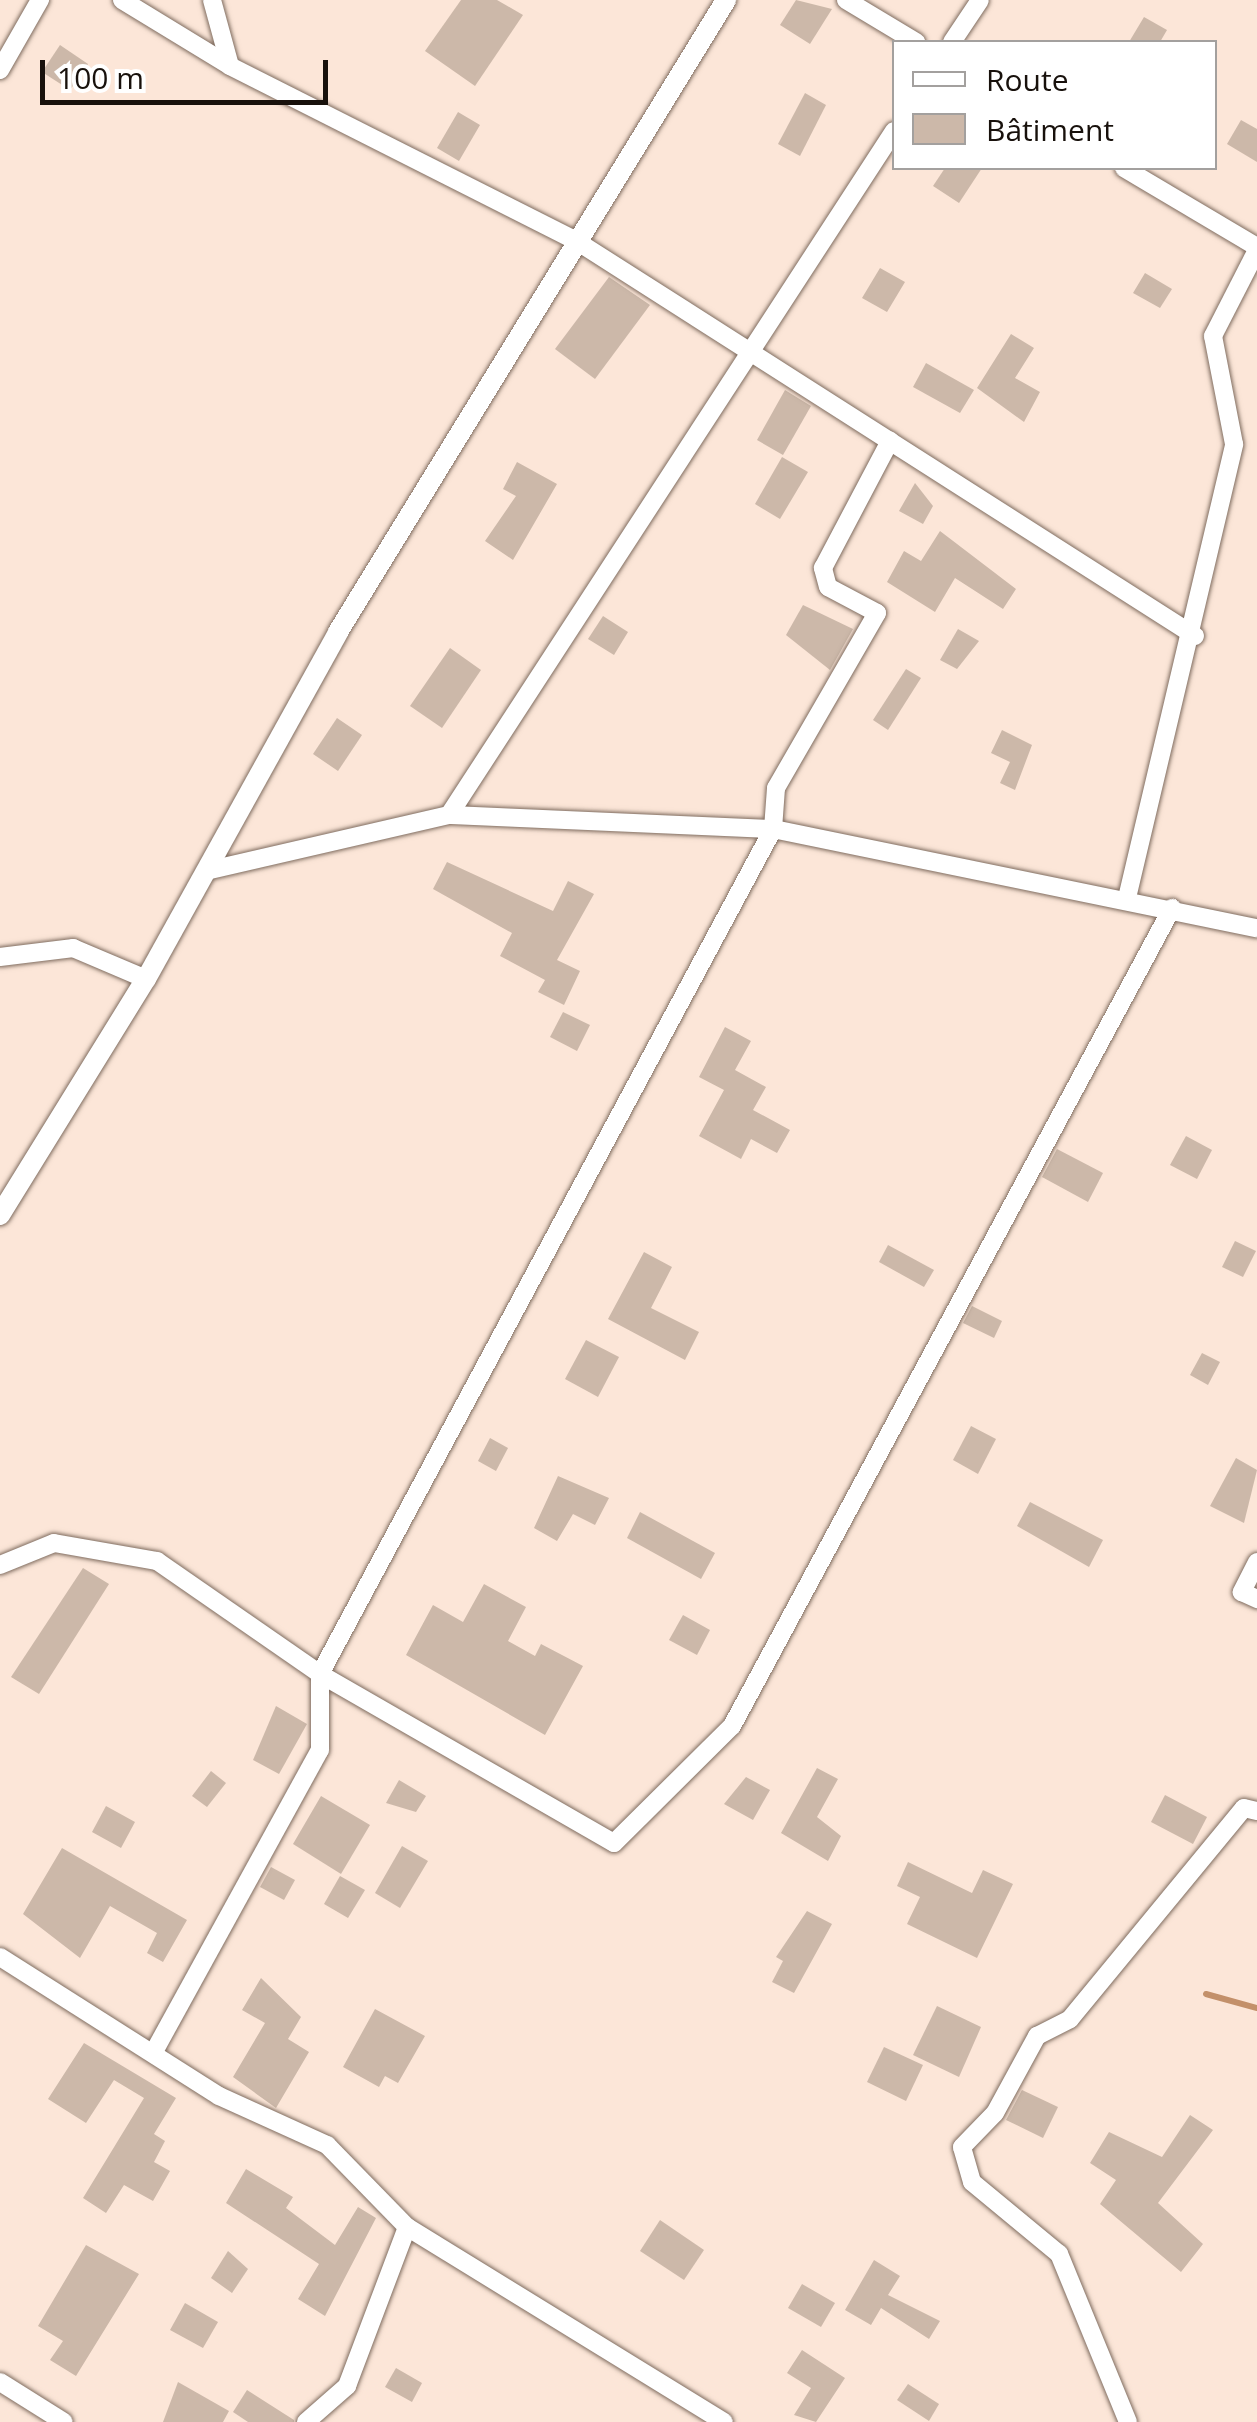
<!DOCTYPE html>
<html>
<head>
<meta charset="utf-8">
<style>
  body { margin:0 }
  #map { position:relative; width:1257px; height:2422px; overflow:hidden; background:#fce6d8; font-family:"Open Sans",sans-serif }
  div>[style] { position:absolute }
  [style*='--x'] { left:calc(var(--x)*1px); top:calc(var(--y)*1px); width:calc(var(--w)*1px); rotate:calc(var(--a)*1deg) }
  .stream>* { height:6px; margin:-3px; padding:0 3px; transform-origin:3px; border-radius:3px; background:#c3906a }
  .building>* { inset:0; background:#ccb8a9 }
  .roads { filter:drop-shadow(0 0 2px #7f6c5f) drop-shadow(0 0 2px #7f6c5f) }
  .minor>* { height:18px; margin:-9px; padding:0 9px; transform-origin:9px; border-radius:9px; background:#fff }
  .tertiary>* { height:20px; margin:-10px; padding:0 10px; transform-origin:10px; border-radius:10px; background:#fff }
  span { translate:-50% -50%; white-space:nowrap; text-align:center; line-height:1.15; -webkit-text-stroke:9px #fff; paint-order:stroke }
  .legend { position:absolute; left:892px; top:40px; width:325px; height:130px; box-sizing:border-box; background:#fff; border:2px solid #a3a09e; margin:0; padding:12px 18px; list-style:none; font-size:30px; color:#18110c }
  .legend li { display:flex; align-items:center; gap:20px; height:50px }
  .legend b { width:50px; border:2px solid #a3a09e }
  .scale { position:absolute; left:40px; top:60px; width:288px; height:45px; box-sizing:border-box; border:5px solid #18110c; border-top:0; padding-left:12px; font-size:30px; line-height:35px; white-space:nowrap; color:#18110c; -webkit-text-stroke:8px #fff; paint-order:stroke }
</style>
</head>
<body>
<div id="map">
  <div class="stream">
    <i style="--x:1206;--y:1994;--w:53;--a:15.4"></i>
  </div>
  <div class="building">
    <i style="clip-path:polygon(461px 0,497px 0,523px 15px,475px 86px,425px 51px)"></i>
    <i style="clip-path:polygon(796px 0,832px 9px,810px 44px,780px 25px)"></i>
    <i style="clip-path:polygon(1144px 17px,1167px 30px,1160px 42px,1129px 42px)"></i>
    <i style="clip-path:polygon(60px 45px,88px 64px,70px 90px,42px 72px)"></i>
    <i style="clip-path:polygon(805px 93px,826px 105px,800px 156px,778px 144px)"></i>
    <i style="clip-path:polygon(458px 112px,480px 125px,459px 161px,437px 148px)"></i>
    <i style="clip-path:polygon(1241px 120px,1257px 129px,1257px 162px,1227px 144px)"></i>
    <i style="clip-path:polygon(945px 168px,982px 168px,959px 203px,933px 186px)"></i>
    <i style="clip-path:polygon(880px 268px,905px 282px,887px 312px,862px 298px)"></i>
    <i style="clip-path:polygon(1145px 273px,1172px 289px,1160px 308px,1133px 293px)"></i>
    <i style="clip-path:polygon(609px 277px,650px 305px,595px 379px,555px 349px)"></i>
    <i style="clip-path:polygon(1011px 334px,1034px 348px,1015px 378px,1040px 392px,1024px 422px,977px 388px)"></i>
    <i style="clip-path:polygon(926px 363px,974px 390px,960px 413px,913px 387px)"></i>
    <i style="clip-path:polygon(785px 390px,811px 406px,783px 455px,757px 440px)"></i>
    <i style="clip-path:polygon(782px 457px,808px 472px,780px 519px,755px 504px)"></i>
    <i style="clip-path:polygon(517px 462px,557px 484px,513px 560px,485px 541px,516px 496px,503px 489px)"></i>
    <i style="clip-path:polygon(915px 483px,933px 506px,923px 524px,899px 511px)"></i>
    <i style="clip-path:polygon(940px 531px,1016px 589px,1003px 609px,955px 578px,935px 612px,887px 582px,904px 551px,921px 561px)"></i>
    <i style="clip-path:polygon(803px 605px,853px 629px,830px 670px,786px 635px)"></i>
    <i style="clip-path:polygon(603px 616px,628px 632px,614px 655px,588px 639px)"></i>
    <i style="clip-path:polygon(958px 629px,979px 641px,957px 669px,940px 660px)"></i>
    <i style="clip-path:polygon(450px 648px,481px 670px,442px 728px,410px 706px)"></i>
    <i style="clip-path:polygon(906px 669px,921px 678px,888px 730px,873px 720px)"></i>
    <i style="clip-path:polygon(337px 718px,362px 735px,338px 771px,313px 754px)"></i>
    <i style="clip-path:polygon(1002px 730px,1032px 745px,1015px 790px,1000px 783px,1010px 762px,991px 753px)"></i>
    <i style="clip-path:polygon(447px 862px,553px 911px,568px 881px,594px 894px,557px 960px,580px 971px,564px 1005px,538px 992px,545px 980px,500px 956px,512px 933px,433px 889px)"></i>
    <i style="clip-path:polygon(563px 1012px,590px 1025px,577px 1051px,550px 1037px)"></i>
    <i style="clip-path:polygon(725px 1027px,751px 1041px,735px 1070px,766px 1087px,753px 1110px,790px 1130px,777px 1153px,751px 1139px,741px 1159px,699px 1136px,724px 1090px,699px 1077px)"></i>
    <i style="clip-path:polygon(1186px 1136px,1212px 1150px,1197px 1179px,1170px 1165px)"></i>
    <i style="clip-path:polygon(1057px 1149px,1103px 1173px,1088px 1202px,1042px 1177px)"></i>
    <i style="clip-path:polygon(1235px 1241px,1256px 1251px,1243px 1277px,1222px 1267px)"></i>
    <i style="clip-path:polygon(888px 1245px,934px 1270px,924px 1287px,879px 1262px)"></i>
    <i style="clip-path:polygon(644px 1252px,672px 1267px,651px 1308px,699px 1332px,685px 1360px,608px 1319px)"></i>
    <i style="clip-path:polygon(972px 1306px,1002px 1321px,994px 1338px,963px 1323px)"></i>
    <i style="clip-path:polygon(586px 1340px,619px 1357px,598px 1397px,565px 1379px)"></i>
    <i style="clip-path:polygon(1202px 1353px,1220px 1362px,1208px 1385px,1190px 1375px)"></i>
    <i style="clip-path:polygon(971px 1426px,996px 1439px,978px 1474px,953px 1460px)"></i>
    <i style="clip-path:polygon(490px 1438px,508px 1448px,496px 1471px,478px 1461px)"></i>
    <i style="clip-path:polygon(1236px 1458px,1257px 1470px,1244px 1523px,1210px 1506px)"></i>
    <i style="clip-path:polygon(558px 1476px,609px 1498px,595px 1525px,573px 1514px,557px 1541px,534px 1528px)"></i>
    <i style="clip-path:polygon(1030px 1502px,1103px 1540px,1089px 1567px,1017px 1526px)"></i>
    <i style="clip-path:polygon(640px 1512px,715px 1553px,701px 1579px,627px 1538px)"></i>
    <i style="clip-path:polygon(83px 1568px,109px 1584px,39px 1694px,11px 1677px)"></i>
    <i style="clip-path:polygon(484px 1584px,526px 1607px,508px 1641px,535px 1656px,541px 1644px,583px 1666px,545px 1735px,406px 1655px,433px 1605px,463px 1622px)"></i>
    <i style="clip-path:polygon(683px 1615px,710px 1630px,697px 1655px,669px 1640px)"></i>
    <i style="clip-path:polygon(276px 1706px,307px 1724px,279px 1774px,253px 1760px)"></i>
    <i style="clip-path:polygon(817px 1768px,838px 1779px,817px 1817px,841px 1836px,828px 1861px,781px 1833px)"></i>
    <i style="clip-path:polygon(211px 1771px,226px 1783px,207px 1807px,192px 1796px)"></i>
    <i style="clip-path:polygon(746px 1777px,770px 1790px,753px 1820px,724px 1804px)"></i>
    <i style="clip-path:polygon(399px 1780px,426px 1796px,416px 1812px,386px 1803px)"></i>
    <i style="clip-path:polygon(1165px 1795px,1207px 1817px,1193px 1844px,1151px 1822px)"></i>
    <i style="clip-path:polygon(321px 1796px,370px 1825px,341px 1874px,293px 1844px)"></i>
    <i style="clip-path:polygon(106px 1806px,135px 1822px,121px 1848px,92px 1832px)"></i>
    <i style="clip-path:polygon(402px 1846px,428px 1861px,400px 1908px,375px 1893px)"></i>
    <i style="clip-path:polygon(62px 1848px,187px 1920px,163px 1962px,147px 1953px,157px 1933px,110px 1906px,80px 1958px,23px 1914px)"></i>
    <i style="clip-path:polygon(908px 1862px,972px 1893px,983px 1870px,1013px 1884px,977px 1958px,907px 1924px,920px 1897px,897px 1886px)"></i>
    <i style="clip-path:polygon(271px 1867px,295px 1880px,284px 1900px,260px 1887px)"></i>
    <i style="clip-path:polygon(340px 1876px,365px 1890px,348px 1918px,324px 1904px)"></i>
    <i style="clip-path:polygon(807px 1911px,832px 1924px,794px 1993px,772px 1982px,783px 1961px,776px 1957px)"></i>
    <i style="clip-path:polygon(261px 1978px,301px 2017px,288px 2039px,309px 2052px,276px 2108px,233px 2077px,265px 2023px,242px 2010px)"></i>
    <i style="clip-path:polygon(937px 2006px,981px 2027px,959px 2077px,913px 2055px)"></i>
    <i style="clip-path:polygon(375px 2009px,425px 2036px,398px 2083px,385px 2076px,379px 2087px,343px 2067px)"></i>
    <i style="clip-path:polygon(84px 2043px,176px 2098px,154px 2134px,165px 2141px,154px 2162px,170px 2171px,153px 2201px,124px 2185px,106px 2213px,83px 2198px,144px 2098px,114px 2080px,86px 2123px,48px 2099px)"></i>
    <i style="clip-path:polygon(884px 2047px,923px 2065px,906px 2101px,867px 2082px)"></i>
    <i style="clip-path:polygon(1022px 2090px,1058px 2107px,1043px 2138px,1006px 2120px)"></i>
    <i style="clip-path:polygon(1190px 2115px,1213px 2130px,1158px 2203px,1203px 2244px,1181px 2272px,1100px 2204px,1116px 2180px,1090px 2163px,1109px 2132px,1162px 2157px)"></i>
    <i style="clip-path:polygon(246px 2169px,293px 2197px,286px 2208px,335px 2245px,358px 2207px,376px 2218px,325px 2316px,298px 2299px,319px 2264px,226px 2203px)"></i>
    <i style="clip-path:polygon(660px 2220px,704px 2250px,684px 2280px,640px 2251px)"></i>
    <i style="clip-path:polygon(86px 2245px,139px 2274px,76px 2376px,50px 2360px,63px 2341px,38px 2326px)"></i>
    <i style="clip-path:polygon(228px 2251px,248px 2269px,232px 2293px,211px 2278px)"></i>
    <i style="clip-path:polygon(874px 2260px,900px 2276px,888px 2295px,940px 2321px,929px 2339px,881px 2308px,871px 2325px,845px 2310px)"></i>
    <i style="clip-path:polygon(802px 2284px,835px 2303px,821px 2327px,788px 2308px)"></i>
    <i style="clip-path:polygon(185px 2303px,218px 2322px,203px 2348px,170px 2330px)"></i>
    <i style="clip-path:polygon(802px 2350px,845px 2378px,816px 2422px,794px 2415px,811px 2388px,787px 2373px)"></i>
    <i style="clip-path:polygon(396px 2368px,422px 2383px,412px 2402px,385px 2387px)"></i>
    <i style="clip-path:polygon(178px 2382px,229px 2411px,223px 2422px,163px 2422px)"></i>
    <i style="clip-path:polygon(908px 2384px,939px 2404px,929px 2421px,897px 2400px)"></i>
    <i style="clip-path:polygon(247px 2390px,294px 2420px,294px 2422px,248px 2422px,233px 2412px)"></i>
  </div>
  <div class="roads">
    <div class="minor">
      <i style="--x:122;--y:0;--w:127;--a:31.4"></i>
      <i style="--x:230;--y:66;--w:390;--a:26.8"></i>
      <i style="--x:578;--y:242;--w:732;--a:32.56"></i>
      <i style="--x:212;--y:0;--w:68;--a:74.7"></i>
      <i style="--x:846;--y:0;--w:82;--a:31"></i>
      <i style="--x:952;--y:42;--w:50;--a:-56.3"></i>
      <i style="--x:0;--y:70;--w:81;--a:-60.3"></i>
      <i style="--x:1124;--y:168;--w:155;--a:30.7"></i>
      <i style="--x:449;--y:815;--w:816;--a:-56.95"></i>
      <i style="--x:206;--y:871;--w:249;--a:-13"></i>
      <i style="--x:449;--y:815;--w:324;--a:2.5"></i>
      <i style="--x:773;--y:829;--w:494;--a:11.6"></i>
      <i style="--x:1127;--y:898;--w:466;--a:-76.7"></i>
      <i style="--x:1234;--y:444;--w:110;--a:-101"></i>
      <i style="--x:1213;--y:336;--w:97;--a:-62.9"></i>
      <i style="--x:0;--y:957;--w:74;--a:-7"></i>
      <i style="--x:73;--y:948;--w:79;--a:23"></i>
      <i style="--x:1257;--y:1562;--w:34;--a:117"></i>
      <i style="--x:1242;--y:1592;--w:17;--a:25"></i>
      <i style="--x:0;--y:1565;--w:58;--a:-22.2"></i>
      <i style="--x:54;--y:1543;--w:105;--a:9.9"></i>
      <i style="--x:157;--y:1561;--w:198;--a:34.7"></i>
      <i style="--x:320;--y:1674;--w:339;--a:29.9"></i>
      <i style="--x:614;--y:1843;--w:166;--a:-44.8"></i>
      <i style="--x:732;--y:1726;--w:929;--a:-61.72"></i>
      <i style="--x:0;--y:1957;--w:259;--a:32.4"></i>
      <i style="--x:219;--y:2096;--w:119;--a:24.4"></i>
      <i style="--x:327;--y:2145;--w:115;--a:45.7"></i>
      <i style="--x:407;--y:2227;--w:372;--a:31.6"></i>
      <i style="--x:156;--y:2048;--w:340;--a:-61.2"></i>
      <i style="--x:320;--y:1750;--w:76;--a:-90"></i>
      <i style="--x:320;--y:1674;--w:959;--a:-61.8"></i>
      <i style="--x:773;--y:829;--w:41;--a:-85.8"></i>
      <i style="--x:776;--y:788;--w:202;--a:-60"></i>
      <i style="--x:877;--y:613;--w:55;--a:-152"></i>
      <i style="--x:828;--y:587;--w:20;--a:-105"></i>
      <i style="--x:823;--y:568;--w:144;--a:-62.2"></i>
      <i style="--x:0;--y:2382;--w:75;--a:32"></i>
      <i style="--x:306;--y:2422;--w:55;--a:-41.3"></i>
      <i style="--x:347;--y:2386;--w:170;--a:-69.3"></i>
      <i style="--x:1128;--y:2422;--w:182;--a:-112.3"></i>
      <i style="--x:1059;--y:2254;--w:113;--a:-140.4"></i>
      <i style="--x:972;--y:2182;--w:36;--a:-106"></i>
      <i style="--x:962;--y:2147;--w:47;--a:-45.9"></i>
      <i style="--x:995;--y:2113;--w:88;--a:-61.4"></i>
      <i style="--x:1037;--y:2036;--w:37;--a:-27"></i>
      <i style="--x:1070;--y:2019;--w:273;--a:-50.5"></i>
      <i style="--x:1244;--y:1808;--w:13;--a:13"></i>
    </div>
    <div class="tertiary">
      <i style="--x:0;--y:1215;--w:278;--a:-58.3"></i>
      <i style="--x:146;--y:979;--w:397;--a:-61"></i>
      <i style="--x:338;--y:632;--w:742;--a:-58.45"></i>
    </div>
  </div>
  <ul class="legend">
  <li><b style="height:12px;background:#fff"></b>Route</li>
  <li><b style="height:28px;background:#ccb8a9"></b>Bâtiment</li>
  </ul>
  <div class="scale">100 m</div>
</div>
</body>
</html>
